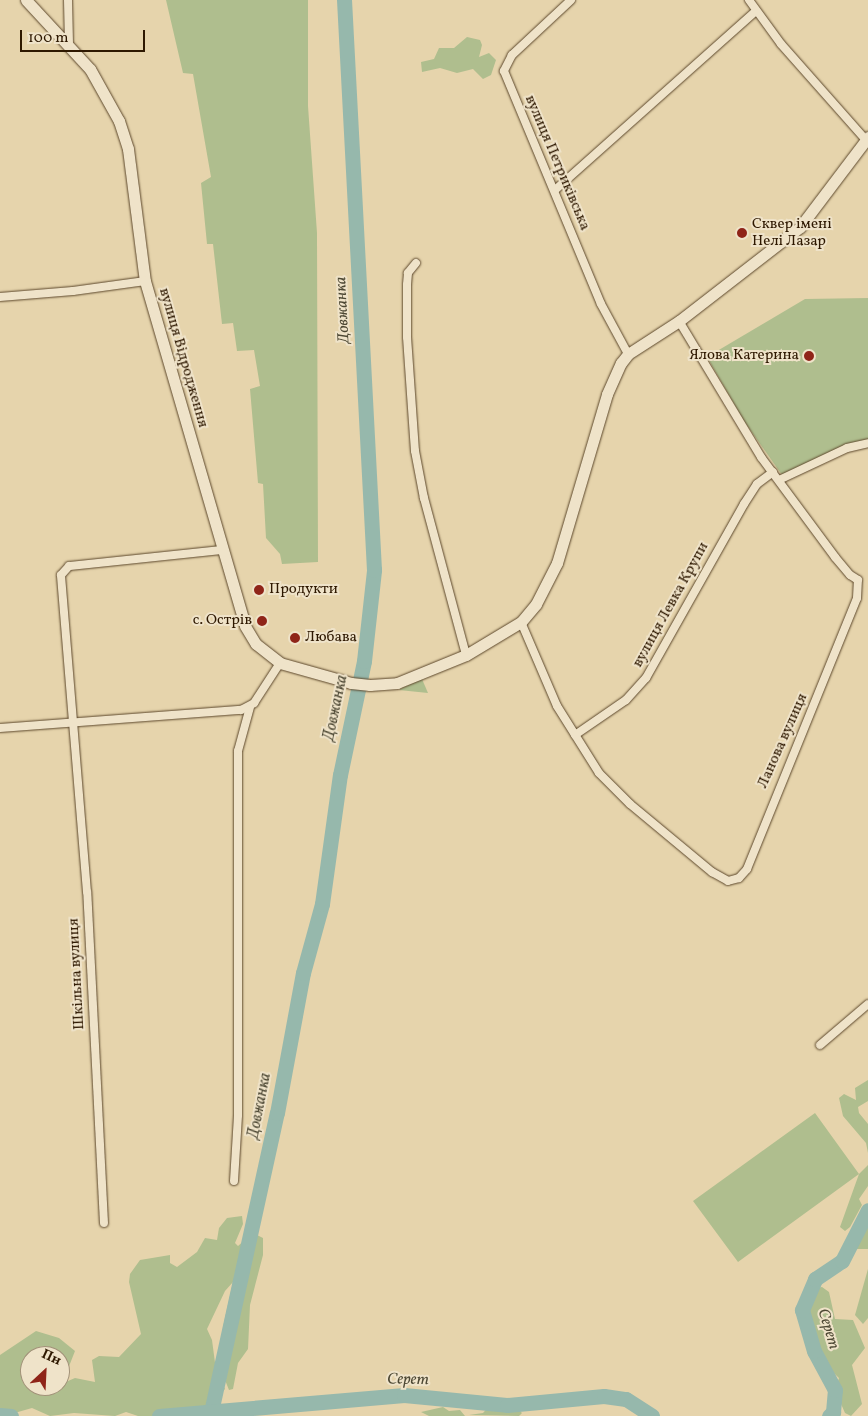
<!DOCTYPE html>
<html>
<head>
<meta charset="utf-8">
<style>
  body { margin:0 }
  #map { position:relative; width:868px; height:1416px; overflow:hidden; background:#e6d4ac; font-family:Vollkorn,serif }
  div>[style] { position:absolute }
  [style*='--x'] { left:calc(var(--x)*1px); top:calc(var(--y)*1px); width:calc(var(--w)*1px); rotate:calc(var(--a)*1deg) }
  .green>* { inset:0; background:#afbe8e }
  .river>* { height:15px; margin:-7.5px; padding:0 7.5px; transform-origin:7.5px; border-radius:7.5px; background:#96b8ac }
  .roads { filter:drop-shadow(0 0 1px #5c472b) drop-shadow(0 0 1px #5c472b) }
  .street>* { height:8px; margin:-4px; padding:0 4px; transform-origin:4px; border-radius:4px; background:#efe3c9 }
  .secondary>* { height:11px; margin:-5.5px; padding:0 5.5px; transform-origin:5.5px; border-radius:5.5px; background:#efe3c9 }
  .dots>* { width:14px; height:14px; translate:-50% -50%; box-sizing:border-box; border:2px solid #efe3c9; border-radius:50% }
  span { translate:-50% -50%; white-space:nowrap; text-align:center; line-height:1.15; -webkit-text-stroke:4px #efe3c9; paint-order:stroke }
  .street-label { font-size:15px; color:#2e1800 }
  .poi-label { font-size:15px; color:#2e1800 }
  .left { translate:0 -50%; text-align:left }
  .right { translate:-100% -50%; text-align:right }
  .water-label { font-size:16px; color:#4d4834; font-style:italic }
  .north { position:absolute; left:20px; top:1346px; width:50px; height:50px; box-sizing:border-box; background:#efe3c9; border:1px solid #a29279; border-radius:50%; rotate:25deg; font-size:14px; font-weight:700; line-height:20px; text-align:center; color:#2e1800 }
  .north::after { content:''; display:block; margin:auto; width:18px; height:22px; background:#8f2418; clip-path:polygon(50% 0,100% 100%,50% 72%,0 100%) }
  .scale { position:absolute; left:20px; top:30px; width:125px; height:22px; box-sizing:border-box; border:2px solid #2e1800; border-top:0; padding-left:6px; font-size:15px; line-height:18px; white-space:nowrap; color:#2e1800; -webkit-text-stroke:4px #efe3c9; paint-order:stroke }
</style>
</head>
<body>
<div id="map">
  <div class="green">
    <i style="clip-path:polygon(166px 0,308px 0,308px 106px,317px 233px,318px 562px,282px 564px,280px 554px,266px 538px,263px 484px,258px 483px,250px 389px,260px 386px,254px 350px,237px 351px,233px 323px,222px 324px,213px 244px,207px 244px,201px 183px,211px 177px,193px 74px,183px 73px)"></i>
    <i style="clip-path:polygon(467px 37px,480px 40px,482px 45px,479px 57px,489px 53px,496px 60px,491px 75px,483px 79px,473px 69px,457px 73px,440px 68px,422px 72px,421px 62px,434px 59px,439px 48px,454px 48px)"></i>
    <i style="clip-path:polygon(868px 298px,868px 440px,782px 475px,744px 421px,707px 357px,805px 299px)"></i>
    <i style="clip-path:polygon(422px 679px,428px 693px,399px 690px,402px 688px)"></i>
    <i style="clip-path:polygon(868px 1080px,868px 1101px,858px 1107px,859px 1113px,868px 1124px,868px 1153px,866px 1143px,843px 1116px,839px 1098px,844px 1094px,856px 1100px,855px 1088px)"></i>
    <i style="clip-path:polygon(815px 1113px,859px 1174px,868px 1165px,868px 1186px,859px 1199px,862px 1205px,850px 1227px,845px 1231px,840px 1227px,859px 1174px,738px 1262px,693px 1201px)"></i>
    <i style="clip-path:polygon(868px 1205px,868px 1249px,856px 1249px,855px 1224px)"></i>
    <i style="clip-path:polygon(evenodd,242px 1216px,243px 1224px,235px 1243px,238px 1246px,253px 1233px,263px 1238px,263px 1255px,250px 1305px,248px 1349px,238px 1363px,233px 1389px,229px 1390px,219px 1365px,223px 1327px,233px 1282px,225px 1291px,207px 1329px,212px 1340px,216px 1370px,225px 1389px,201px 1412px,166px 1416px,138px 1416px,126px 1412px,115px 1416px,74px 1413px,50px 1416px,32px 1408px,11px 1414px,0 1409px,0 1355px,36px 1331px,59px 1338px,75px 1351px,66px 1374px,68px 1381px,75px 1378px,95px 1382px,92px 1360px,99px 1356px,119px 1357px,141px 1334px,129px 1282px,130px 1274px,140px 1260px,170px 1255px,170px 1263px,177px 1267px,197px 1252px,205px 1238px,217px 1240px,219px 1228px,227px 1218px,242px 1216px,30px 1356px,60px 1356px,60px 1386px,30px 1386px,30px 1356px)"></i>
    <i style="clip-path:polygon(868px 1269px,868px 1318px,863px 1324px,855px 1315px)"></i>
    <i style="clip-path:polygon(822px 1287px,829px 1292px,835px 1319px,853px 1320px,865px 1348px,852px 1365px,862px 1404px,851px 1416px,845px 1413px,835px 1390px,839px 1378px,818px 1358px,805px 1329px,806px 1308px,816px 1288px)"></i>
    <i style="clip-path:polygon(498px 1403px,513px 1405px,522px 1413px,519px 1416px,469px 1415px,483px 1413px,490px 1405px)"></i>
    <i style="clip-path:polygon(443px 1407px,449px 1411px,460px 1410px,465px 1416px,429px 1416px,421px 1412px)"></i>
  </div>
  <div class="river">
    <i style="--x:211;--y:1412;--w:306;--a:-77.6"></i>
    <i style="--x:277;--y:1113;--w:142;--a:-79.5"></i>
    <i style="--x:303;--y:973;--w:72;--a:-74.6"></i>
    <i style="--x:322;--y:904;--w:130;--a:-82.1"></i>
    <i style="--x:340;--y:775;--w:116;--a:-78.1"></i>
    <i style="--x:364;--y:661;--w:92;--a:-83.7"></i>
    <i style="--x:374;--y:570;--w:571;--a:-93.01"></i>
    <i style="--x:0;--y:1415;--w:11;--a:5"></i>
    <i style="--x:159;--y:1416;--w:246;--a:-4.9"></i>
    <i style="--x:404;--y:1395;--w:103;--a:5.5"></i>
    <i style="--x:507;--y:1405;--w:97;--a:-5.3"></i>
    <i style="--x:604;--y:1396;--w:22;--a:8"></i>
    <i style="--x:626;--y:1399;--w:31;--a:33"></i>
    <i style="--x:829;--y:1416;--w:6;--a:-45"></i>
    <i style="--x:833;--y:1412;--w:22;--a:-85"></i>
    <i style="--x:835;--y:1390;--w:44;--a:-118.3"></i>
    <i style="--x:814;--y:1351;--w:43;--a:-106.3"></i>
    <i style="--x:802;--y:1310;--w:34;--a:-67"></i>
    <i style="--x:815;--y:1279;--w:32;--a:-34"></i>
    <i style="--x:842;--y:1261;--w:57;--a:-63"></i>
  </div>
  <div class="roads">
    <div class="street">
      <i style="--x:68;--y:0;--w:45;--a:88.7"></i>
      <i style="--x:571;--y:0;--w:81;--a:137"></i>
      <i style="--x:512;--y:55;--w:18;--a:117"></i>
      <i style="--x:504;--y:71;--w:252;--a:67.4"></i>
      <i style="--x:601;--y:304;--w:57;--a:61.6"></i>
      <i style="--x:749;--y:0;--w:54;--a:54"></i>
      <i style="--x:781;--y:44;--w:128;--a:48.5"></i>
      <i style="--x:555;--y:190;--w:269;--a:-41.7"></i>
      <i style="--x:416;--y:263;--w:13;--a:129"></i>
      <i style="--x:408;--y:273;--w:12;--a:95"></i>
      <i style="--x:407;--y:285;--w:52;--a:90"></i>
      <i style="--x:407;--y:337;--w:114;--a:86"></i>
      <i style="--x:415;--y:451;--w:48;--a:79.2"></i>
      <i style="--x:424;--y:498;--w:163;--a:75"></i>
      <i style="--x:0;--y:297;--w:73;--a:-4.7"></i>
      <i style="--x:73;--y:291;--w:73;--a:-7.9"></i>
      <i style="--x:779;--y:480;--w:75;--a:-25.2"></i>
      <i style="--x:847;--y:448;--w:22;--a:-13"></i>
      <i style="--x:521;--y:622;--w:91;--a:66.8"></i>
      <i style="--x:557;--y:706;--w:79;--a:57.9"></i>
      <i style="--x:599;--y:773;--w:44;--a:45"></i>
      <i style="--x:630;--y:804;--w:107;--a:39.7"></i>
      <i style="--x:712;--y:872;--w:18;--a:29"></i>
      <i style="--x:728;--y:881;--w:11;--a:-15"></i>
      <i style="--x:739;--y:878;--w:12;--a:-48"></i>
      <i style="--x:747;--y:869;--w:292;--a:-67.9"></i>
      <i style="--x:857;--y:598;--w:18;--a:-87"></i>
      <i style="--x:858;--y:580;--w:9;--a:-148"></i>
      <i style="--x:850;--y:575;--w:23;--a:-130"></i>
      <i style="--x:835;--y:557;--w:124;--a:-126.5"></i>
      <i style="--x:761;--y:457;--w:159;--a:-121.1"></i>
      <i style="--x:0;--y:728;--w:242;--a:-4.3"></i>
      <i style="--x:241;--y:710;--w:15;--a:-28"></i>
      <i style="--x:254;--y:703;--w:48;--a:-57"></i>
      <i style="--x:575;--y:735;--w:62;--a:-34.5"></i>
      <i style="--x:626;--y:700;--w:30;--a:-48"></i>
      <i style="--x:646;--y:678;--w:200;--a:-60.6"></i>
      <i style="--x:744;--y:504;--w:24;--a:-57"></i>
      <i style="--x:757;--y:484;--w:20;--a:-37"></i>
      <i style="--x:820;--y:1045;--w:63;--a:-40.5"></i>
      <i style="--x:234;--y:1181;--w:66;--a:-86.5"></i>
      <i style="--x:238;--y:1115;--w:364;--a:-90"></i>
      <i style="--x:238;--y:751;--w:46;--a:-74.7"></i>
      <i style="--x:104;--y:1223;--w:331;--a:-92.9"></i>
      <i style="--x:87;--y:892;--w:318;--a:-94.7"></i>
      <i style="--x:61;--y:575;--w:12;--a:-48"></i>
      <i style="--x:69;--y:566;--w:154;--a:-6"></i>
    </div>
    <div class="secondary">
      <i style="--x:26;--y:0;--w:94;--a:47.2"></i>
      <i style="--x:90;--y:69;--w:60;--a:60.9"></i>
      <i style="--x:119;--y:121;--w:29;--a:72"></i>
      <i style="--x:128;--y:149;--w:133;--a:82.7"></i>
      <i style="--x:145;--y:281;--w:359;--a:73.8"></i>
      <i style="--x:245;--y:626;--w:21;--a:59"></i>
      <i style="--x:256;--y:644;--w:31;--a:38"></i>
      <i style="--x:280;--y:663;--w:74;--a:15.7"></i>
      <i style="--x:351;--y:683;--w:19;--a:6"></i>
      <i style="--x:370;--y:685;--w:27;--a:-4"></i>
      <i style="--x:397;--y:683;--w:74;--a:-22.1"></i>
      <i style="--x:466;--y:655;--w:64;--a:-31"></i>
      <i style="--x:521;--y:622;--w:23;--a:-50"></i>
      <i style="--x:536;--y:604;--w:46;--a:-62.9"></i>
      <i style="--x:557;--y:563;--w:176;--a:-73.5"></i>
      <i style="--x:607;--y:394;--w:34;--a:-66"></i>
      <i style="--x:621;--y:363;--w:11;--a:-52"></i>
      <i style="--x:628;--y:354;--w:61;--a:-32.9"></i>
      <i style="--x:679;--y:321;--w:153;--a:-37.8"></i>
      <i style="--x:800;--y:227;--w:113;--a:-52.9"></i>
    </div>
  </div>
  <div class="dots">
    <i style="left:742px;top:233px;background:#8f2418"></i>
    <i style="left:809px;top:356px;background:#8f2418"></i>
    <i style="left:259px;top:590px;background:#8f2418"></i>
    <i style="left:262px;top:621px;background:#8f2418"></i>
    <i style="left:295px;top:638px;background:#8f2418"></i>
  </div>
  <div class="street-label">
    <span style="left:557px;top:163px;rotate:67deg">вулиця Петриківська</span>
    <span style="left:183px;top:358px;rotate:74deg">вулиця Відродження</span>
    <span style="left:671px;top:605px;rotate:-61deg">вулиця Левка Крупи</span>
    <span style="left:783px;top:741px;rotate:-66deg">Ланова вулиця</span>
    <span style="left:77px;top:974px;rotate:-93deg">Шкільна вулиця</span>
  </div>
  <div class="poi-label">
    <span class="left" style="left:752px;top:233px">Сквер імені<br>Нелі Лазар</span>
    <span class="right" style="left:799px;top:356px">Ялова Катерина</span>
    <span class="left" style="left:269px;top:590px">Продукти</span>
    <span class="right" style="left:252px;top:621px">с. Острів</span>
    <span class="left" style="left:305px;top:638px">Любава</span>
  </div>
  <div class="water-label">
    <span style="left:343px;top:310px;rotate:-93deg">Довжанка</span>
    <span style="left:336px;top:708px;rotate:-78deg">Довжанка</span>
    <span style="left:260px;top:1106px;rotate:-79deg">Довжанка</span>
    <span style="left:828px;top:1329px;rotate:73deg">Серет</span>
    <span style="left:408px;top:1380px;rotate:1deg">Серет</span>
  </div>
  <div class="north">Пн</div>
  <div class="scale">100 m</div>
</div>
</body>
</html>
